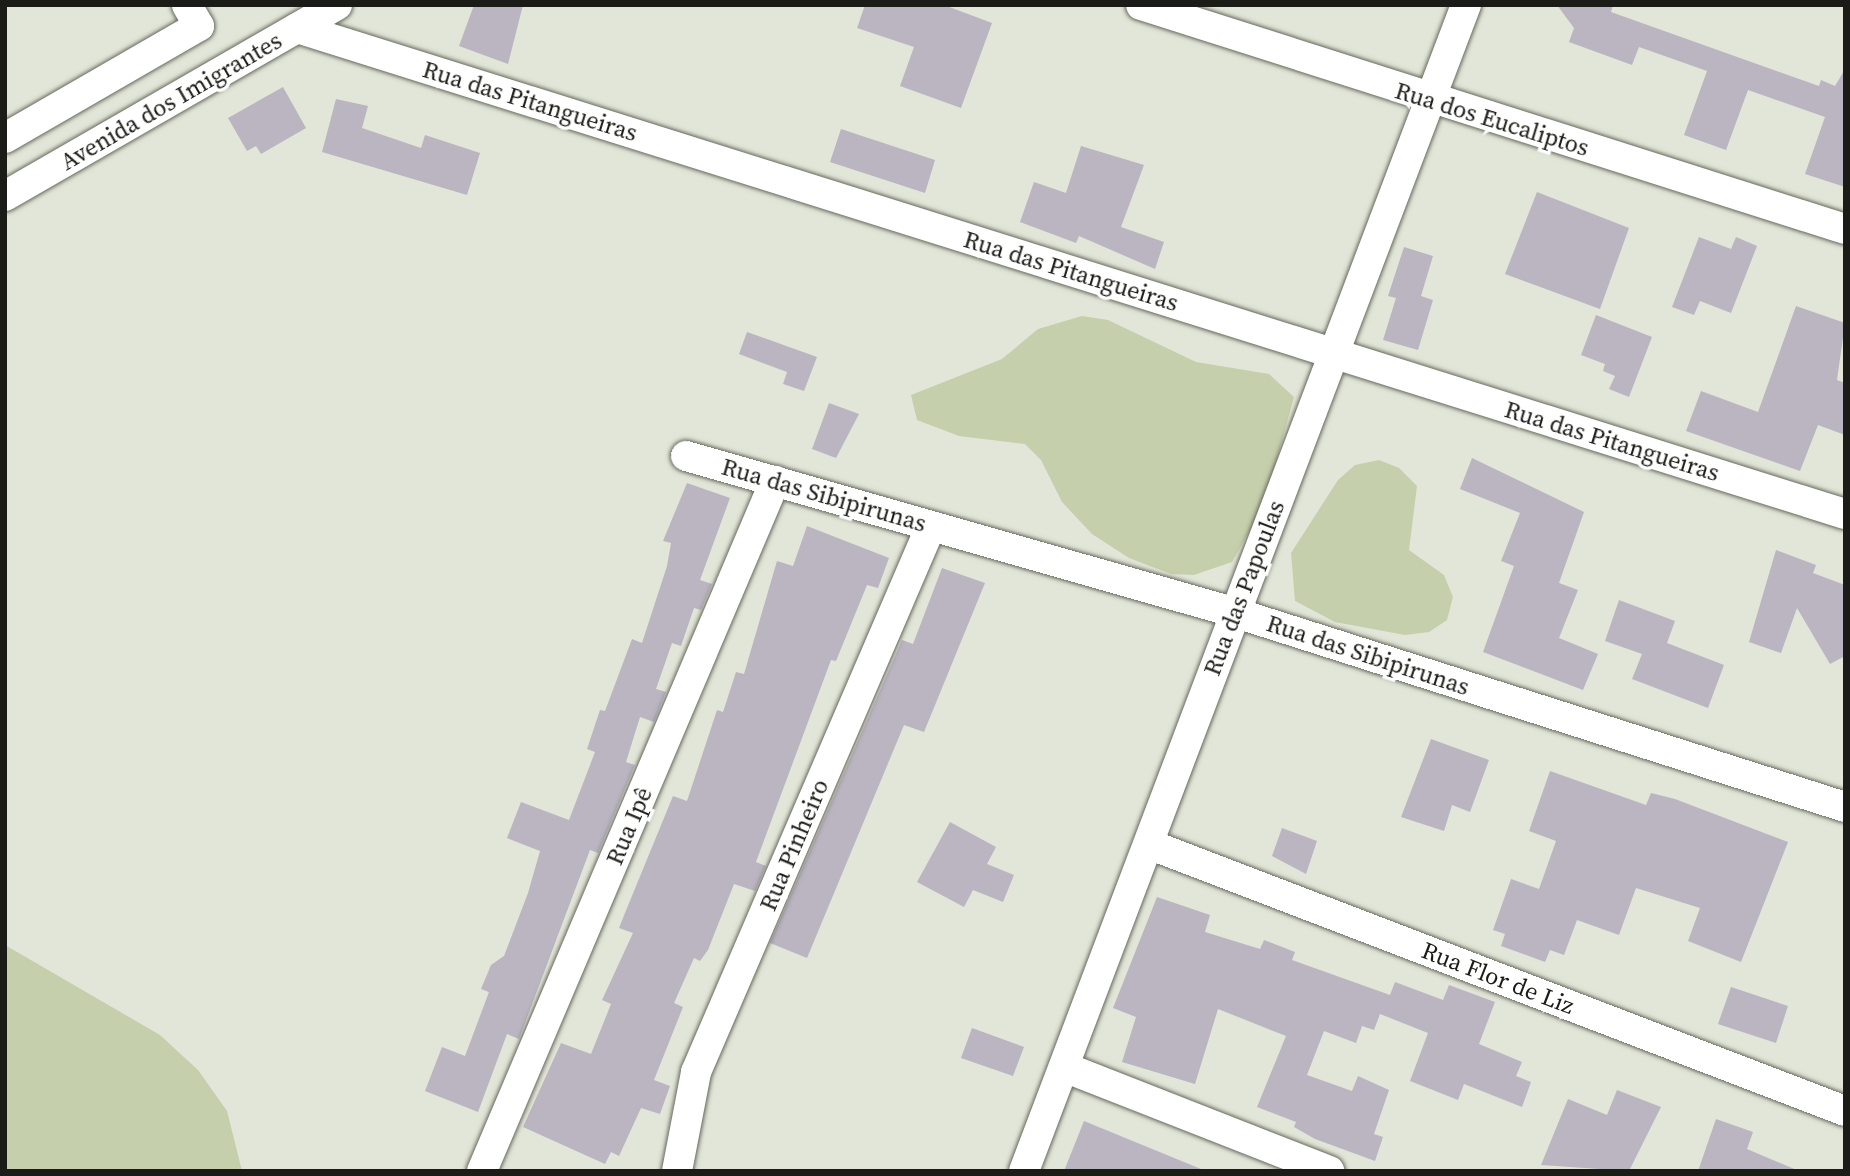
<!DOCTYPE html>
<html>
<head>
<meta charset="utf-8">
<style>
  body { margin:0 }
  #map { position:relative; width:1850px; height:1176px; overflow:hidden; background:#e2e6d8; font-family:"Source Serif 4",serif }
  div>[style] { position:absolute }
  [style*='--x'] { left:calc(var(--x)*1px); top:calc(var(--y)*1px); width:calc(var(--w)*1px); rotate:calc(var(--a)*1deg) }
  .green>* { inset:0; background:#c5cfac }
  .building>* { inset:0; background:#bbb4c1 }
  .roads { filter:drop-shadow(0 0 2px #66695d) drop-shadow(0 0 2px #66695d) }
  .minor>* { height:30px; margin:-15px; padding:0 15px; transform-origin:15px; border-radius:15px; background:#fff }
  span { translate:-50% -50%; white-space:nowrap; text-align:center; line-height:1.15; -webkit-text-stroke:7px #fff; paint-order:stroke }
  .street-label { font-size:24px; color:#1b1c17 }
  .frame { position:absolute; inset:0; border:7px solid #1b1c17; pointer-events:none }
</style>
</head>
<body>
<div id="map">
  <div class="green">
    <i style="clip-path:polygon(1082px 316px,1108px 320px,1196px 362px,1269px 374px,1294px 397px,1264px 505px,1232px 562px,1194px 575px,1171px 574px,1129px 558px,1092px 534px,1062px 502px,1041px 460px,1025px 444px,959px 436px,917px 420px,911px 395px,1002px 359px,1038px 329px)"></i>
    <i style="clip-path:polygon(1379px 460px,1399px 468px,1417px 486px,1409px 550px,1444px 575px,1453px 597px,1447px 620px,1429px 632px,1405px 635px,1335px 622px,1295px 601px,1291px 553px,1338px 480px,1355px 465px)"></i>
    <i style="clip-path:polygon(5px 945px,160px 1035px,198px 1070px,227px 1111px,242px 1171px,5px 1171px)"></i>
  </div>
  <div class="building">
    <i style="clip-path:polygon(474px 5px,523px 5px,508px 64px,459px 46px)"></i>
    <i style="clip-path:polygon(865px 5px,944px 5px,992px 23px,961px 108px,900px 86px,914px 47px,857px 28px)"></i>
    <i style="clip-path:polygon(1557px 5px,1613px 5px,1611px 12px,1819px 86px,1821px 80px,1835px 86px,1845px 69px,1845px 187px,1805px 174px,1825px 117px,1748px 90px,1726px 150px,1684px 135px,1707px 71px,1639px 47px,1632px 65px,1569px 42px,1574px 28px)"></i>
    <i style="clip-path:polygon(283px 87px,306px 128px,261px 154px,256px 146px,247px 151px,228px 118px)"></i>
    <i style="clip-path:polygon(336px 99px,368px 106px,362px 128px,421px 148px,425px 135px,480px 153px,467px 195px,322px 152px)"></i>
    <i style="clip-path:polygon(841px 129px,935px 160px,925px 193px,830px 162px)"></i>
    <i style="clip-path:polygon(1081px 146px,1144px 165px,1121px 227px,1164px 242px,1155px 269px,1079px 236px,1076px 243px,1020px 222px,1034px 182px,1066px 193px)"></i>
    <i style="clip-path:polygon(1537px 192px,1629px 228px,1600px 309px,1505px 274px)"></i>
    <i style="clip-path:polygon(1699px 237px,1731px 249px,1736px 237px,1757px 246px,1731px 313px,1700px 301px,1694px 315px,1672px 307px)"></i>
    <i style="clip-path:polygon(1404px 247px,1433px 256px,1421px 296px,1433px 300px,1418px 350px,1383px 340px,1396px 298px,1388px 296px)"></i>
    <i style="clip-path:polygon(1796px 306px,1845px 323px,1837px 380px,1845px 383px,1845px 435px,1818px 425px,1800px 471px,1686px 431px,1701px 391px,1758px 412px)"></i>
    <i style="clip-path:polygon(1596px 315px,1652px 337px,1629px 397px,1609px 389px,1615px 376px,1603px 371px,1605px 364px,1581px 355px)"></i>
    <i style="clip-path:polygon(747px 332px,817px 357px,804px 391px,783px 384px,787px 372px,739px 354px)"></i>
    <i style="clip-path:polygon(829px 403px,859px 414px,836px 458px,812px 449px)"></i>
    <i style="clip-path:polygon(1472px 458px,1584px 512px,1559px 583px,1578px 590px,1559px 638px,1598px 654px,1583px 690px,1483px 652px,1514px 566px,1501px 561px,1520px 513px,1460px 489px)"></i>
    <i style="clip-path:polygon(687px 483px,730px 498px,700px 580px,712px 584px,701px 610px,694px 608px,681px 646px,672px 643px,656px 689px,666px 692px,654px 722px,640px 717px,626px 762px,635px 765px,598px 853px,590px 850px,519px 1039px,507px 1034px,478px 1112px,425px 1091px,442px 1047px,465px 1056px,489px 992px,481px 989px,491px 965px,504px 956px,528px 893px,540px 851px,507px 838px,521px 802px,569px 820px,595px 752px,587px 749px,600px 710px,605px 711px,632px 639px,642px 643px,667px 566px,671px 543px,663px 541px)"></i>
    <i style="clip-path:polygon(807px 526px,889px 558px,878px 588px,867px 585px,836px 661px,831px 660px,756px 862px,766px 866px,755px 891px,734px 884px,708px 950px,700px 961px,694px 958px,674px 1003px,683px 1007px,654px 1080px,670px 1086px,660px 1114px,641px 1108px,619px 1156px,611px 1152px,605px 1164px,523px 1127px,561px 1043px,591px 1054px,611px 1004px,602px 1000px,633px 933px,619px 928px,627px 908px,673px 796px,687px 801px,717px 710px,723px 712px,736px 672px,744px 674px,777px 561px,793px 566px)"></i>
    <i style="clip-path:polygon(1776px 550px,1816px 565px,1813px 573px,1845px 585px,1845px 656px,1830px 664px,1797px 608px,1781px 653px,1749px 642px)"></i>
    <i style="clip-path:polygon(942px 568px,985px 583px,924px 732px,904px 725px,807px 958px,770px 943px,902px 640px,913px 644px)"></i>
    <i style="clip-path:polygon(1619px 600px,1675px 621px,1667px 643px,1724px 665px,1708px 708px,1632px 679px,1642px 654px,1605px 641px)"></i>
    <i style="clip-path:polygon(1431px 739px,1489px 760px,1470px 812px,1452px 805px,1444px 831px,1401px 817px)"></i>
    <i style="clip-path:polygon(1550px 771px,1646px 805px,1651px 793px,1675px 799px,1788px 842px,1741px 962px,1688px 941px,1700px 908px,1636px 888px,1619px 935px,1577px 920px,1564px 955px,1550px 950px,1545px 962px,1501px 946px,1505px 934px,1493px 930px,1511px 879px,1539px 889px,1556px 841px,1529px 831px)"></i>
    <i style="clip-path:polygon(950px 822px,996px 847px,987px 864px,1014px 875px,1003px 902px,973px 890px,964px 907px,917px 882px)"></i>
    <i style="clip-path:polygon(1282px 828px,1317px 841px,1306px 874px,1272px 856px)"></i>
    <i style="clip-path:polygon(1157px 897px,1210px 915px,1205px 932px,1260px 949px,1264px 940px,1295px 952px,1292px 960px,1390px 995px,1395px 982px,1443px 1000px,1449px 985px,1495px 1002px,1479px 1044px,1522px 1062px,1516px 1076px,1531px 1082px,1522px 1107px,1464px 1084px,1458px 1100px,1410px 1081px,1428px 1033px,1380px 1014px,1374px 1030px,1362px 1026px,1356px 1043px,1324px 1031px,1307px 1075px,1352px 1091px,1358px 1076px,1389px 1090px,1374px 1134px,1383px 1137px,1375px 1161px,1315px 1139px,1294px 1127px,1296px 1122px,1257px 1107px,1286px 1036px,1218px 1009px,1195px 1084px,1122px 1062px,1136px 1017px,1113px 1008px)"></i>
    <i style="clip-path:polygon(1731px 987px,1788px 1006px,1776px 1043px,1718px 1024px)"></i>
    <i style="clip-path:polygon(972px 1028px,1024px 1047px,1013px 1076px,961px 1058px)"></i>
    <i style="clip-path:polygon(1617px 1090px,1661px 1107px,1629px 1171px,1541px 1165px,1568px 1099px,1607px 1115px)"></i>
    <i style="clip-path:polygon(1716px 1119px,1753px 1132px,1747px 1149px,1799px 1171px,1698px 1171px)"></i>
    <i style="clip-path:polygon(1084px 1121px,1201px 1169px,1201px 1171px,1064px 1171px)"></i>
  </div>
  <div class="roads">
    <div class="minor">
      <i style="--x:1141;--y:5;--w:739;--a:17.65"></i>
      <i style="--x:297;--y:28;--w:1622;--a:17.43"></i>
      <i style="--x:5;--y:138;--w:224;--a:-30"></i>
      <i style="--x:199;--y:26;--w:24;--a:-120"></i>
      <i style="--x:5;--y:196;--w:383;--a:-29.9"></i>
      <i style="--x:686;--y:456;--w:569;--a:15.92"></i>
      <i style="--x:1233;--y:612;--w:642;--a:17.67"></i>
      <i style="--x:1151;--y:845;--w:743;--a:20.97"></i>
      <i style="--x:1064;--y:1067;--w:285;--a:21.4"></i>
      <i style="--x:482;--y:1171;--w:750;--a:-66.99"></i>
      <i style="--x:677;--y:1171;--w:101;--a:-79.1"></i>
      <i style="--x:696;--y:1072;--w:594;--a:-66.71"></i>
      <i style="--x:1024;--y:1171;--w:1247;--a:-69.24"></i>
    </div>
  </div>
  <div class="street-label">
    <span style="left:171px;top:101px;rotate:-30deg">Avenida dos Imigrantes</span>
    <span style="left:530px;top:101px;rotate:17deg">Rua das Pitangueiras</span>
    <span style="left:1492px;top:119px;rotate:17deg">Rua dos Eucaliptos</span>
    <span style="left:1071px;top:271px;rotate:17deg">Rua das Pitangueiras</span>
    <span style="left:1612px;top:441px;rotate:17deg">Rua das Pitangueiras</span>
    <span style="left:824px;top:495px;rotate:16deg">Rua das Sibipirunas</span>
    <span style="left:1244px;top:588px;rotate:-69deg">Rua das Papoulas</span>
    <span style="left:1368px;top:655px;rotate:18deg">Rua das Sibipirunas</span>
    <span style="left:629px;top:826px;rotate:-67deg">Rua Ipê</span>
    <span style="left:794px;top:845px;rotate:-67deg">Rua Pinheiro</span>
    <span style="left:1498px;top:978px;rotate:21deg">Rua Flor de Liz</span>
  </div>
  <div class="frame"></div>
</div>
</body>
</html>
